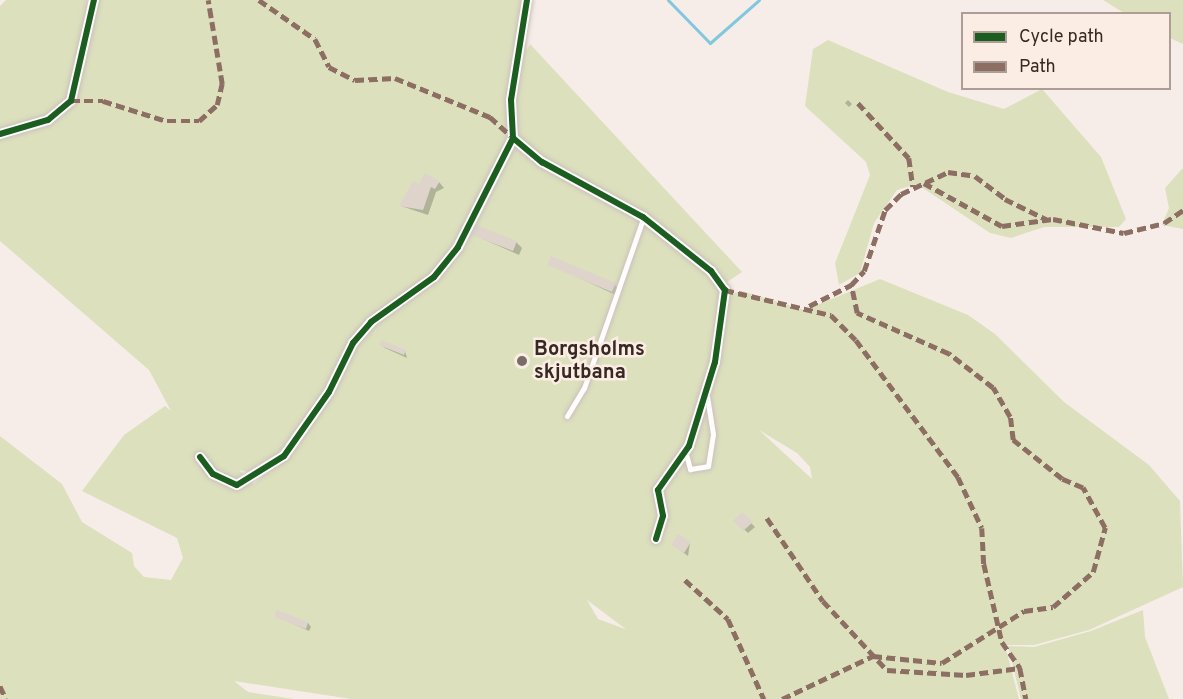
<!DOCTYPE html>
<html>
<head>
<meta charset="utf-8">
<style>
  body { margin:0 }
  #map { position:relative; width:1183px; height:699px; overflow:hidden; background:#f6ede9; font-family:Overpass,sans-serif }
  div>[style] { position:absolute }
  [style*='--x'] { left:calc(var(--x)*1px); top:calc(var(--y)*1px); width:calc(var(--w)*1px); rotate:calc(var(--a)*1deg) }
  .green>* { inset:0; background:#dce0bd }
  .shadow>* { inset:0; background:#0003 }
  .stream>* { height:3px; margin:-1.5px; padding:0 1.5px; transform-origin:1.5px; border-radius:1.5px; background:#81c8de }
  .building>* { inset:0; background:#ded4cc }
  .roads { filter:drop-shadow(0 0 2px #cbc0bb) drop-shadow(0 0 2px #cbc0bb) }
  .lane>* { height:5px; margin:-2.5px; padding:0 2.5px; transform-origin:2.5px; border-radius:2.5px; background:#fefcfc }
  .street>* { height:10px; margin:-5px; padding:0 5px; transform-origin:5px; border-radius:5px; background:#fefcfc }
  .quiet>* { height:4.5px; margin-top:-2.25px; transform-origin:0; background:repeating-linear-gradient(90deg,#8d6e63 0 9px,transparent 0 13.5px) }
  .cycleway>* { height:6px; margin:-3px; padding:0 3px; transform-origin:3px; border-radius:3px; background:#1b5e20 }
  .dots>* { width:16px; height:16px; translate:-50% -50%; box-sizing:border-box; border:3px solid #fbece4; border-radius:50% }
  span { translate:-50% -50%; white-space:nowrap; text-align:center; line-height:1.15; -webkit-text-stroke:5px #fbece4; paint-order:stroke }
  .poi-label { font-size:20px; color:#362921; font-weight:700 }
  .left { translate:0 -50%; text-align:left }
  .legend { position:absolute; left:961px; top:12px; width:210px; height:78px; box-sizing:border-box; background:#fbece4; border:2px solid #ac9e96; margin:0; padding:8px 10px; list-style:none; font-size:18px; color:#362921 }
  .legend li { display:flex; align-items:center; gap:12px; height:30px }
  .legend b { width:30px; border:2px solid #ac9e96 }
</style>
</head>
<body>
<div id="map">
  <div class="green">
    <i style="clip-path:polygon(6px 0,87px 0,86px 14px,75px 82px,65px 101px,51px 114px,0 130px,0 6px)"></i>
    <i style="clip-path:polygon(evenodd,97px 0,524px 0,527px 50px,530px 44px,742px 272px,724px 284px,722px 296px,742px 291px,805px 310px,880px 279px,968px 315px,995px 334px,1064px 402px,1149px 465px,1180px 501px,1183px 587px,1089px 630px,1034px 645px,1005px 645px,1019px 699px,351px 699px,234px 681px,248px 692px,294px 699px,0 699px,0 436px,62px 484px,82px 522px,132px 553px,134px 566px,144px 577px,171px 580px,183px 558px,177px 538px,82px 491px,124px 435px,165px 406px,171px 411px,149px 370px,0 241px,0 137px,45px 127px,64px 115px,76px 98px,97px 0,759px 430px,797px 453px,810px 467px,812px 479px,759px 430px,97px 0,285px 457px,254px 484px,239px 470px,260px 474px,285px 457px,97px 0,587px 600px,627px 630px,628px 630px,598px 619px,587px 600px)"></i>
    <i style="clip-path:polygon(1103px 0,1183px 0,1183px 44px,1170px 38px,1170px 14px,1124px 13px)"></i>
    <i style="clip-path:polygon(828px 40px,948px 92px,1004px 109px,1042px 89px,1101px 157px,1126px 219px,1119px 227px,1044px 227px,1011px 238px,990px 233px,917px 184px,897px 190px,874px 223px,860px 273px,839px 285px,835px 263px,870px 175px,866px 162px,805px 106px,813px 49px)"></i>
    <i style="clip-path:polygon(1183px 168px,1183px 229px,1162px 225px,1169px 208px,1165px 188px)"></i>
    <i style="clip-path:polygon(1143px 610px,1145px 637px,1169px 699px,1021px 699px,1008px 646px,1034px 647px,1091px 631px)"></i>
  </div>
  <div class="shadow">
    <i style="clip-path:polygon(848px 100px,852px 104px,849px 107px,845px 103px)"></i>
    <i style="clip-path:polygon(439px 182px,444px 188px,436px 192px,428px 215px,401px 206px,420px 186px)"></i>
    <i style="clip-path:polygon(474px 235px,516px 242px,522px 248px,519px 255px)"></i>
    <i style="clip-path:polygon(549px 264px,615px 285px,620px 290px,618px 296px)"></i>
    <i style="clip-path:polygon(381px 345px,405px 351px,407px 358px,385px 348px)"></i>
    <i style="clip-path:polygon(742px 514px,755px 527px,748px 533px,735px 521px)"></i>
    <i style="clip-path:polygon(690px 543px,688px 556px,673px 545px)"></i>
    <i style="clip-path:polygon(276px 616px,308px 623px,311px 627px,309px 631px)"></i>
  </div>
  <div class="stream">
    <i style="--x:668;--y:0;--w:60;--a:45.7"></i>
    <i style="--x:710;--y:43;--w:65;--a:-41.3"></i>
  </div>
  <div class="building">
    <i style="clip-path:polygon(425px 173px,440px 181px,435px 189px,431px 187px,423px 210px,399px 206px,413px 181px,419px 184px)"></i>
    <i style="clip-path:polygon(476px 225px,517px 241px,513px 251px,472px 235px)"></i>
    <i style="clip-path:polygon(551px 256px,616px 283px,612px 292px,547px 265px)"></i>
    <i style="clip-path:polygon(382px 340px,406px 350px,404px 355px,379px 345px)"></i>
    <i style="clip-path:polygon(742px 512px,753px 522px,743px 531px,733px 521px)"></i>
    <i style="clip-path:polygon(678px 534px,691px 542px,684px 553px,671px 545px)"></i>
    <i style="clip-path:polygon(277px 610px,308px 622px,306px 629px,274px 617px)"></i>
  </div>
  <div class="roads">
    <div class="lane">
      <i style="--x:567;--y:416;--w:33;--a:-59"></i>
      <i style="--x:584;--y:388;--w:179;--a:-70.8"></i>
      <i style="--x:686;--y:454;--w:16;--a:75"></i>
      <i style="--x:690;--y:469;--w:18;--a:-9"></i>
      <i style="--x:708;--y:466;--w:32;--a:-81"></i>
      <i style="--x:713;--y:434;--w:37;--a:-99"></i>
    </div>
    <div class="street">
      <i style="--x:527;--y:0;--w:101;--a:99.1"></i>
      <i style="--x:511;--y:100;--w:38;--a:87"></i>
      <i style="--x:513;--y:138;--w:38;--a:40"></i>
      <i style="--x:542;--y:162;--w:115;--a:28.6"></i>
      <i style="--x:643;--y:217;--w:87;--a:38.5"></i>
      <i style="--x:711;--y:271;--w:24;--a:54"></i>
      <i style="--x:725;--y:290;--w:73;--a:97.9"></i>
      <i style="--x:715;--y:362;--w:88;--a:107.2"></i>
      <i style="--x:689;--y:446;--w:54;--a:125.2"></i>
      <i style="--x:658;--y:490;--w:26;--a:79"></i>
      <i style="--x:663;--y:516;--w:24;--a:107"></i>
      <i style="--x:0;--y:134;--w:50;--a:-16.3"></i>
      <i style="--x:48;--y:120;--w:30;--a:-40"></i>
      <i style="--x:71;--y:101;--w:104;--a:-77.2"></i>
      <i style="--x:200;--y:457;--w:21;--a:53"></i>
      <i style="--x:213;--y:474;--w:26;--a:25"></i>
      <i style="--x:237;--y:485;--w:55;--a:-31.7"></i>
      <i style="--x:284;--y:456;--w:78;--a:-54.9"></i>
      <i style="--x:329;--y:392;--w:55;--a:-63.9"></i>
      <i style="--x:353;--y:343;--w:28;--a:-49"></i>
      <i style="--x:371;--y:322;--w:77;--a:-35.5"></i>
      <i style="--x:434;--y:277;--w:38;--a:-51"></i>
      <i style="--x:458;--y:247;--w:122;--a:-63.2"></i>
    </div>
  </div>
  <div class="quiet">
    <i style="--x:259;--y:0;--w:68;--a:34.9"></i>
    <i style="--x:315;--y:39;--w:31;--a:63"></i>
    <i style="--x:329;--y:67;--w:29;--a:27"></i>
    <i style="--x:355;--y:80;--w:40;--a:-2.9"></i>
    <i style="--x:395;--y:78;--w:103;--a:22.3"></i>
    <i style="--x:490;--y:117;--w:28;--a:42"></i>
    <i style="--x:71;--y:101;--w:32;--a:0"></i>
    <i style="--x:103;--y:101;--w:67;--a:17.4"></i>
    <i style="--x:167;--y:121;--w:32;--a:0"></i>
    <i style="--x:199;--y:121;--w:24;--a:-42"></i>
    <i style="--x:217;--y:105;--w:22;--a:-77"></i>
    <i style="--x:222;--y:84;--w:85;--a:-99.5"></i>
    <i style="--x:858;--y:103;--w:75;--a:47.2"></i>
    <i style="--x:909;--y:158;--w:29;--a:82"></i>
    <i style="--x:924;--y:183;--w:89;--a:28.9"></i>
    <i style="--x:1002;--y:226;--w:51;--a:-7.8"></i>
    <i style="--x:1053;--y:219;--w:72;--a:11.2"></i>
    <i style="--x:1124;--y:233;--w:41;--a:-14"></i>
    <i style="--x:1164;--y:223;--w:23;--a:-34"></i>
    <i style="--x:725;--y:290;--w:109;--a:13.3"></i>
    <i style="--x:831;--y:315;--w:35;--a:45"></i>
    <i style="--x:856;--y:340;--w:171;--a:53.3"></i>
    <i style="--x:958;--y:477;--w:56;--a:64.8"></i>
    <i style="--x:982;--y:528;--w:36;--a:87"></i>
    <i style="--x:984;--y:564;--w:80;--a:77"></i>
    <i style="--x:1002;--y:642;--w:32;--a:55"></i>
    <i style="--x:1020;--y:668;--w:32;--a:79"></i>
    <i style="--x:809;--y:306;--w:47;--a:-26.6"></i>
    <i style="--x:851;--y:285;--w:19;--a:-47"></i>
    <i style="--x:864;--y:271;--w:65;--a:-71"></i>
    <i style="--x:885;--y:210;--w:23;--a:-45"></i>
    <i style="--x:901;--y:194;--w:52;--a:-25.1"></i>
    <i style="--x:948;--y:172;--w:27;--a:8"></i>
    <i style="--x:975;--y:176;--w:38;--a:37"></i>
    <i style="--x:1005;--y:199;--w:46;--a:26"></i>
    <i style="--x:767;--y:518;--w:100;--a:56"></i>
    <i style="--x:823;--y:601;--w:94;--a:47.2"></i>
    <i style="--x:887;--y:670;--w:79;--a:3.6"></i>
    <i style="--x:966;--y:675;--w:54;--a:-7.4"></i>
    <i style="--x:685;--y:580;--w:58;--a:42.2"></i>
    <i style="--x:728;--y:619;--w:88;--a:65.8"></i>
    <i style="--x:0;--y:686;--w:14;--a:65"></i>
    <i style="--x:782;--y:699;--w:101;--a:-25.3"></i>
    <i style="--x:873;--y:656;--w:69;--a:5.8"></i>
    <i style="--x:942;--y:663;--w:97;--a:-32.4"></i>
    <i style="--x:1024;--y:611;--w:29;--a:-8"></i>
    <i style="--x:1053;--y:607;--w:53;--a:-41.2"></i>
    <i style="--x:1093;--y:572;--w:46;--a:-74.7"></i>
    <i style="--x:1105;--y:528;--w:46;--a:-118.8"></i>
    <i style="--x:1083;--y:488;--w:23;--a:-157"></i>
    <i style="--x:1062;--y:479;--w:63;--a:-141.5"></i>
    <i style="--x:1013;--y:440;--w:23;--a:-97"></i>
    <i style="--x:1010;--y:417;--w:34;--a:-120"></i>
    <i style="--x:993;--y:388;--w:56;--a:-142.3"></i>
    <i style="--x:949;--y:354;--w:101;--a:-156"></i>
    <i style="--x:857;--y:313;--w:29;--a:-102"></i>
  </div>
  <div class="cycleway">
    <i style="--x:527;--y:0;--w:101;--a:99.1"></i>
    <i style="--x:511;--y:100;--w:38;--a:87"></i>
    <i style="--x:513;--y:138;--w:38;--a:40"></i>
    <i style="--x:542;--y:162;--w:115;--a:28.6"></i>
    <i style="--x:643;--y:217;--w:87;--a:38.5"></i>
    <i style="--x:711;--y:271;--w:24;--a:54"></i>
    <i style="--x:725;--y:290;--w:73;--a:97.9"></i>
    <i style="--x:715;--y:362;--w:88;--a:107.2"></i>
    <i style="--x:689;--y:446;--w:54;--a:125.2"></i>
    <i style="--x:658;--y:490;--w:26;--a:79"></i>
    <i style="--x:663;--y:516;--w:24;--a:107"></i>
    <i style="--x:0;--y:134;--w:50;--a:-16.3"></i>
    <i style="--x:48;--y:120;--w:30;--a:-40"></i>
    <i style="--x:71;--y:101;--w:104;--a:-77.2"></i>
    <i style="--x:200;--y:457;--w:21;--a:53"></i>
    <i style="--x:213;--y:474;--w:26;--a:25"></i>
    <i style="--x:237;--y:485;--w:55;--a:-31.7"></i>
    <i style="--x:284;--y:456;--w:78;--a:-54.9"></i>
    <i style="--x:329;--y:392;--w:55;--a:-63.9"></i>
    <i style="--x:353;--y:343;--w:28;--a:-49"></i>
    <i style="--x:371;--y:322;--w:77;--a:-35.5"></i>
    <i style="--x:434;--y:277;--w:38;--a:-51"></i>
    <i style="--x:458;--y:247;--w:122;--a:-63.2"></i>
  </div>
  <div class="dots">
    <i style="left:522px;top:361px;background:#796e67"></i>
  </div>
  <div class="poi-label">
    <span class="left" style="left:534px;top:362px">Borgsholms<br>skjutbana</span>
  </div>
  <ul class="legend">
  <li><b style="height:8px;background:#1b5e20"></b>Cycle path</li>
  <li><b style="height:8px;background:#8d6e63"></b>Path</li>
  </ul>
</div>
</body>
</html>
